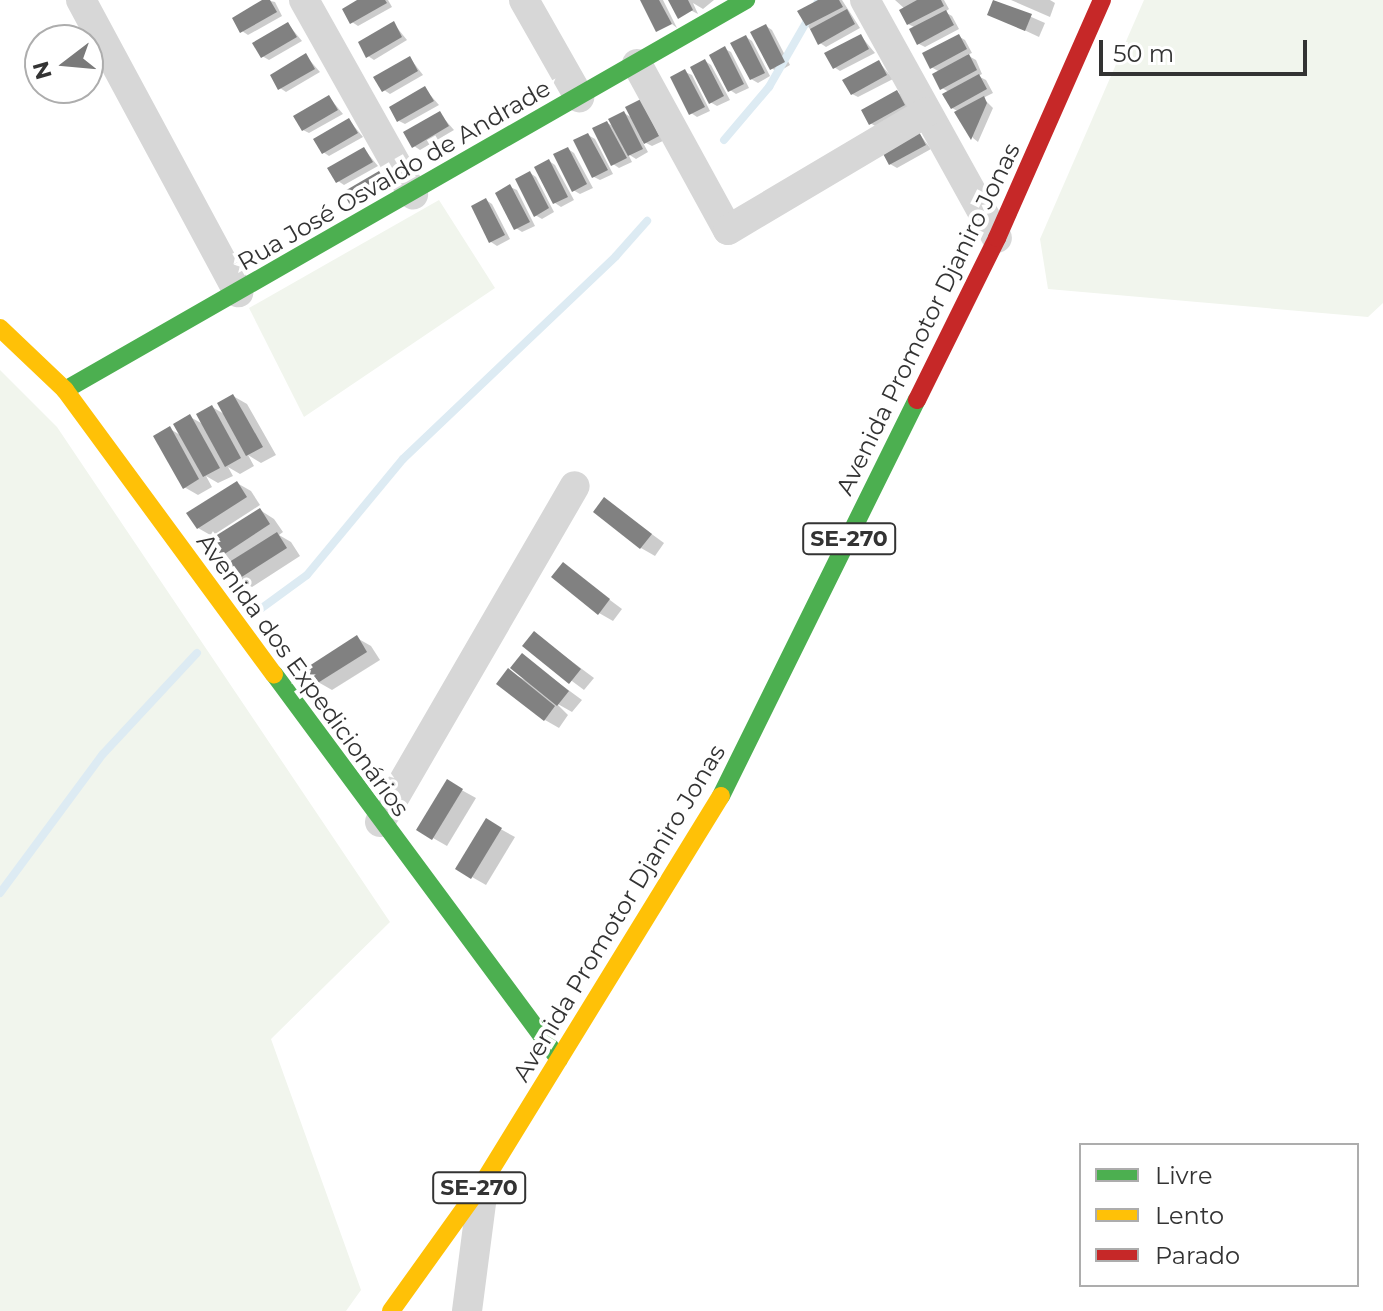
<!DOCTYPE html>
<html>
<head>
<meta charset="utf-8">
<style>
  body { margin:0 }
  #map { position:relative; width:1383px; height:1311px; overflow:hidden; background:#fff; font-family:Montserrat,sans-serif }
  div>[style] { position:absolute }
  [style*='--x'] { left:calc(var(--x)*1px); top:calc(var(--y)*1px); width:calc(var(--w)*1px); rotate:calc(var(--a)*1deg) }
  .green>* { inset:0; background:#f1f5ed }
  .shadow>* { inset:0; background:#0003 }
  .stream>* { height:8px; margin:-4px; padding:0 4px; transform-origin:4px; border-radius:4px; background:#ddebf3 }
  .building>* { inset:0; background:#818181 }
  .street>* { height:30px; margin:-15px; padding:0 15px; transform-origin:15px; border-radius:15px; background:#d7d7d7 }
  .fast>* { height:18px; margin:-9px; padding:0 9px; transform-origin:9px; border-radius:9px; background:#4caf50 }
  .slow>* { height:18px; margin:-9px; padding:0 9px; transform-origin:9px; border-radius:9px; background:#ffc107 }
  .jam>* { height:18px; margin:-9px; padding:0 9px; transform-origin:9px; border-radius:9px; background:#c62828 }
  span { translate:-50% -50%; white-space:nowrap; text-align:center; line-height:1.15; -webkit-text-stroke:8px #fff; paint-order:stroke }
  .shield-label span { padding:2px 6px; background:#fff; border:2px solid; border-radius:6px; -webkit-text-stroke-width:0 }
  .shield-label { font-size:22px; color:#333; font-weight:700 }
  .street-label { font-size:24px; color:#333 }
  .legend { position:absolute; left:1079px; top:1143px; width:280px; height:144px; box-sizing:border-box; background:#fff; border:2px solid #adadad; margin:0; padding:10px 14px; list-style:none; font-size:24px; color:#333 }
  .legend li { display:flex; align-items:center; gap:16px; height:40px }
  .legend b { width:40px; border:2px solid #adadad }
  .north { position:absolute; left:24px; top:24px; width:80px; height:80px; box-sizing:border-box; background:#fff; border:2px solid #adadad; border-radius:50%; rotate:254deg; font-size:22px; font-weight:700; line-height:32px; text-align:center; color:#333 }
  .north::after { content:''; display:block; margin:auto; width:28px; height:36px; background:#7a7a7a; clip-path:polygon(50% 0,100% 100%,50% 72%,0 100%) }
  .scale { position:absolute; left:1099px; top:40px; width:208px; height:36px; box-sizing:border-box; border:4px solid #333; border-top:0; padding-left:10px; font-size:24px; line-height:28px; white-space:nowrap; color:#333; -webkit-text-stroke:6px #fff; paint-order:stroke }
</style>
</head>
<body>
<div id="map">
  <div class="green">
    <i style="clip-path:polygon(1144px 0,1383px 0,1383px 303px,1368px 317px,1048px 289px,1040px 239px)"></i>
    <i style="clip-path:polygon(439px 200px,495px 288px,304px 417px,249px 308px)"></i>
    <i style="clip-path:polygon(0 370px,57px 427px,390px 922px,271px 1039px,361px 1290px,346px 1311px,0 1311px)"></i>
  </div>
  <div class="shadow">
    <i style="clip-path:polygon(266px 0,275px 2px,282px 16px,248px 35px,242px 31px)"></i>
    <i style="clip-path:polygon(361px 0,388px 0,392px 7px,358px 26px,352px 22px)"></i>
    <i style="clip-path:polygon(642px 0,663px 0,677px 28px)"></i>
    <i style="clip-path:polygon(671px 0,714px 0,703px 9px,693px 3px,698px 14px)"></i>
    <i style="clip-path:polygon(822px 0,842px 0,860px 28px,826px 47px,820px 43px,807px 25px)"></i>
    <i style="clip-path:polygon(895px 0,944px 0,949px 9px,945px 12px,952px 16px,959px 29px,925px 47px,919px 44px,916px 28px,908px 24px,905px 9px)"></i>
    <i style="clip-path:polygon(1011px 0,1050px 0,1055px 3px,1050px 17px)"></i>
    <i style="clip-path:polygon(995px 1px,1045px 23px,1039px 37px,990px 14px)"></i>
    <i style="clip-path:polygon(288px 24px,302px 41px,269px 60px,262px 56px)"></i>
    <i style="clip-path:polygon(394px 24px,407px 40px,374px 60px,368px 56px)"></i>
    <i style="clip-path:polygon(766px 26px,772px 30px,790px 65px,778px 72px,771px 68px)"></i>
    <i style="clip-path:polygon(861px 36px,875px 53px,840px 71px,834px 67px)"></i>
    <i style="clip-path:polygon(958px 36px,965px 40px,972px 53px,967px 55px,976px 60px,982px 74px,978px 76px,986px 80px,993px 93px,983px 98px,993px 108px,978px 142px,973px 138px,959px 112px,952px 108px,949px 92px,942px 88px,940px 72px,931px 67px)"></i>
    <i style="clip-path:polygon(746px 37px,752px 41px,770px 76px,758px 83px,751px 79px)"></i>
    <i style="clip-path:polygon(725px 49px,731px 52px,749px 88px,736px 94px,730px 90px)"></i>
    <i style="clip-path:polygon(306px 56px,320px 72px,286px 92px,280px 88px)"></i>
    <i style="clip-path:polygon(410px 58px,423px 75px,390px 94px,384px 90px)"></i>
    <i style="clip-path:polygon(705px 61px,711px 65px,730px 100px,717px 106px,710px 102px)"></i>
    <i style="clip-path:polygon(879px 62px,893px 79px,858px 97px,852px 94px)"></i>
    <i style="clip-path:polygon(685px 72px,692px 75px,710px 111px,697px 117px,691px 113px)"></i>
    <i style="clip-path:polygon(425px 89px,439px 105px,405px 124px,399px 121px)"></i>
    <i style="clip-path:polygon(897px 92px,904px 96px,910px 109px,877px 127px,870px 123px)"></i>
    <i style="clip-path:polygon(329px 97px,343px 114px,309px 133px,303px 130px)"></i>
    <i style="clip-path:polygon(640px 101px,665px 140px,652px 146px,642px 141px,648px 152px,636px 159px,628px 154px,632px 162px,619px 168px,613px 164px,607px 123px,615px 127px,624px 113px,634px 119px)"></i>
    <i style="clip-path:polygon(440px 114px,454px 130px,420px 150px,414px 146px)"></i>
    <i style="clip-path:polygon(349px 120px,363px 137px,329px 156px,323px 152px)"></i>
    <i style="clip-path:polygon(918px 132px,931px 149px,897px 168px,890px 164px)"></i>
    <i style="clip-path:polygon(588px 135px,595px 139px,613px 174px,600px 180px,594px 177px)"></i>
    <i style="clip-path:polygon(364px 149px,378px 166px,344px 185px,338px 181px)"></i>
    <i style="clip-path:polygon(568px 149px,574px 153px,593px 188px,580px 194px,573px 190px)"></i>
    <i style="clip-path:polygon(549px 161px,555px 165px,574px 200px,561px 207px,555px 203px)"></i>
    <i style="clip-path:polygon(530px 173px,536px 177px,554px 212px,542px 219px,535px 215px)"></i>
    <i style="clip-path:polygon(510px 187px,517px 190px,535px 226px,522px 232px,516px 228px)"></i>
    <i style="clip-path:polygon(486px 200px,492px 204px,510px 239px,497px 246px,491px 242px,473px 207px)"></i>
    <i style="clip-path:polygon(233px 396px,247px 404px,276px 455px,261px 463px,248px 455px,254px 466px,240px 474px,228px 467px,233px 476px,218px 483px,206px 476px,212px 487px,198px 495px,184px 487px,170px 429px,182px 436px,190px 417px,203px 424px,212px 407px,226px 415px)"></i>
    <i style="clip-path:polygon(237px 483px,251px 491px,260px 505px,212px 536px,198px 528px)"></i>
    <i style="clip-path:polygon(605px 500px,664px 543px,655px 556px,641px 548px)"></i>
    <i style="clip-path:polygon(260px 510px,274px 519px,283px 532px,279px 535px,291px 542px,300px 556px,252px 587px,238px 579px,233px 562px,221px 555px)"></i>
    <i style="clip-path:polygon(563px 565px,622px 609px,613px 621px,599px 613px)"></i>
    <i style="clip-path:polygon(535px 634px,594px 678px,584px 690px,525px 646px)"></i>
    <i style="clip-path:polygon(357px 638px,371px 646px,380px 660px,332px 690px,318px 682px)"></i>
    <i style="clip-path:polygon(522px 656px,582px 700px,572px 712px,556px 703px,568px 715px,559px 728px,545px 720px,508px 671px,525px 680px)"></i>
    <i style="clip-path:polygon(447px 782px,476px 798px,447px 846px,419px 830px)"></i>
    <i style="clip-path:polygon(486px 821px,515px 837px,486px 885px,458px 869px)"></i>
  </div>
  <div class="stream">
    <i style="--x:724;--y:140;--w:70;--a:-49.7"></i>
    <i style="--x:769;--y:87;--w:100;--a:-60.1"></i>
    <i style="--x:255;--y:613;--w:64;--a:-36.2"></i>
    <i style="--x:307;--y:575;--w:151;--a:-50.4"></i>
    <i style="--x:403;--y:459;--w:294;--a:-43.6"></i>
    <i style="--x:616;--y:256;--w:47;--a:-48.5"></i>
    <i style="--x:0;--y:893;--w:173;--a:-53.5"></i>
    <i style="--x:103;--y:754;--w:138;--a:-47.1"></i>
  </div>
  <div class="building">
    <i style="clip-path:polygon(262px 0,270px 0,277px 12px,240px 33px,232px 18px)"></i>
    <i style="clip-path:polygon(357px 0,385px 0,387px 3px,350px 24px,342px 9px)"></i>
    <i style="clip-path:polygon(640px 0,659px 0,672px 24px,656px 32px)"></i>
    <i style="clip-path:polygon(668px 0,688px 0,693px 10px,678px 19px)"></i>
    <i style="clip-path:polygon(818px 0,839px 0,843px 7px,806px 26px,797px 11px)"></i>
    <i style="clip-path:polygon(917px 0,941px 0,944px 6px,907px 25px,899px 10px)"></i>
    <i style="clip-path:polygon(993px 0,1032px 14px,1025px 31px,987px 15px)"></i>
    <i style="clip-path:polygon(847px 9px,855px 24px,818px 45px,810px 29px)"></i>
    <i style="clip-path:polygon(946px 10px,954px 25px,917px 45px,909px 29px)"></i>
    <i style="clip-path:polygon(394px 21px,402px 37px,366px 58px,358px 42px)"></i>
    <i style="clip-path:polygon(288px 22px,297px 37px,261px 58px,252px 43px)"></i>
    <i style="clip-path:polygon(766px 24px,785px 62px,770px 70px,750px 32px)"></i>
    <i style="clip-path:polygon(861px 34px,869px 49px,833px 69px,824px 53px)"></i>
    <i style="clip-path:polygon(959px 34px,967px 49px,930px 69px,922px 53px)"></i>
    <i style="clip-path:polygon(746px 35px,765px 73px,750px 80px,730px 43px)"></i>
    <i style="clip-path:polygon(725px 46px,744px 84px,728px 92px,709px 55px)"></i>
    <i style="clip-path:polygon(306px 53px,315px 69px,278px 90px,270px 75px)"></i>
    <i style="clip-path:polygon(969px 54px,977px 70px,940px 90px,932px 74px)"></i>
    <i style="clip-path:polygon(410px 56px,418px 71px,382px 92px,373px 77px)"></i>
    <i style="clip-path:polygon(705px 59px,724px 96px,709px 104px,690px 67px)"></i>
    <i style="clip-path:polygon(879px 60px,887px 75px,851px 95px,842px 80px)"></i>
    <i style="clip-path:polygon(685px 69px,705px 107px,689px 115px,670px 77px)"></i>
    <i style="clip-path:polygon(979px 74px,987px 89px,951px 109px,942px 94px)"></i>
    <i style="clip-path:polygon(425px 86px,434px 101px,397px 122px,389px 107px)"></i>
    <i style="clip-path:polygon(897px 90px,905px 105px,869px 125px,861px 110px)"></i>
    <i style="clip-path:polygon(329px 95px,338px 110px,302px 131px,293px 116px)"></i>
    <i style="clip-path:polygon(984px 96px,987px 103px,971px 140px,954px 112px)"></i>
    <i style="clip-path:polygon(641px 99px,659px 136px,644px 144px,625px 107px)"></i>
    <i style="clip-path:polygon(440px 111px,449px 126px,412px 148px,403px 132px)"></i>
    <i style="clip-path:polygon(624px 111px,643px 149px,628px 156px,608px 119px)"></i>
    <i style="clip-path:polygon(349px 118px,358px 133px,322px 154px,313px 139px)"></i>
    <i style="clip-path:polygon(607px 121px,627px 158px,611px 166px,592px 128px)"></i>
    <i style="clip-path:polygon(918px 130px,926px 145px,889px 165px,881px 150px)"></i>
    <i style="clip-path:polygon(588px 133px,608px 170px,592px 178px,573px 140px)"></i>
    <i style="clip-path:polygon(364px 147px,373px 162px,336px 183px,327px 168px)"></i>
    <i style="clip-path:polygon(568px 147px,587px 184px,572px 192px,553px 154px)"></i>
    <i style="clip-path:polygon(549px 159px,568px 197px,553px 204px,534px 167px)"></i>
    <i style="clip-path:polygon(379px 171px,388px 186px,351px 207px,343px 192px)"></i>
    <i style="clip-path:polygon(530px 171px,549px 208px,534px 217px,515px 179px)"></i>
    <i style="clip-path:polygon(510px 184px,530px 222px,514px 230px,495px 193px)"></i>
    <i style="clip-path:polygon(486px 198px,505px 235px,489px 243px,471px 206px)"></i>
    <i style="clip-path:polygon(233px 394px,263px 447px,246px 456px,217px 403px)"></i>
    <i style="clip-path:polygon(212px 405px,241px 458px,225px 467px,196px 414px)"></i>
    <i style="clip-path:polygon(190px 414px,220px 468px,203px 477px,173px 424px)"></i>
    <i style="clip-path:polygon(170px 426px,199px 479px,183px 489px,153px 436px)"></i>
    <i style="clip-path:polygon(237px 481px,247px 497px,197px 529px,186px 513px)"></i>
    <i style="clip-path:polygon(604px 497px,652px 534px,640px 549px,593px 512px)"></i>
    <i style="clip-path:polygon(260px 508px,270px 524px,220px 557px,209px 540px)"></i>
    <i style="clip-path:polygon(277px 532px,287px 548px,237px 580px,226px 564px)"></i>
    <i style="clip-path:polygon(563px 562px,610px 599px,598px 615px,551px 577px)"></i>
    <i style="clip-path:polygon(534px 631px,581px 669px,569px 684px,522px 646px)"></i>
    <i style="clip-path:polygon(357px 635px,367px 652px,316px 684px,306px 668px)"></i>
    <i style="clip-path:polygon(522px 653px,569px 691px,557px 706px,510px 668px)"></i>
    <i style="clip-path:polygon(508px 668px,555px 706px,544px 721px,496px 684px)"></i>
    <i style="clip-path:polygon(447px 779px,463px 789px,432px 840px,416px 830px)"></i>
    <i style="clip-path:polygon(486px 818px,502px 828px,471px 879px,455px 869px)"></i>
  </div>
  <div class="street">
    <i style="--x:81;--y:0;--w:332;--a:61.7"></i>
    <i style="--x:304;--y:0;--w:223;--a:60.7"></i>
    <i style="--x:524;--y:0;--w:112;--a:60.4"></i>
    <i style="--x:865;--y:0;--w:272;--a:61"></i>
    <i style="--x:637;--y:64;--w:189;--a:61.3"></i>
    <i style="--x:728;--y:230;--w:231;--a:-30.7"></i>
    <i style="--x:380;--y:822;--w:388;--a:-59.9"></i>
    <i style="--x:467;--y:1311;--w:125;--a:-82.6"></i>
  </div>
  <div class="fast">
    <i style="--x:65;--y:390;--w:785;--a:-29.8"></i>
    <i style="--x:274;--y:674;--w:479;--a:53.5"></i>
    <i style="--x:721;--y:796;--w:442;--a:-63.7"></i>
  </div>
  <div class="slow">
    <i style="--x:0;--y:328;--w:90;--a:43.6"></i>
    <i style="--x:65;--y:390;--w:353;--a:53.7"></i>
    <i style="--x:391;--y:1311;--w:160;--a:-54.4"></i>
    <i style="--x:484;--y:1181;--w:452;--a:-58.4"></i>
  </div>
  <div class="jam">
    <i style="--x:917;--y:400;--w:181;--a:-63.7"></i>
    <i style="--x:997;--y:238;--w:260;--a:-66.2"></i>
  </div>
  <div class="shield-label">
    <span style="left:849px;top:539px">SE-270</span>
    <span style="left:479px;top:1188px">SE-270</span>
  </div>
  <div class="street-label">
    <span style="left:394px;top:175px;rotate:-30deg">Rua José Osvaldo de Andrade</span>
    <span style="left:928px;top:319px;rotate:-64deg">Avenida Promotor Djaniro Jonas</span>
    <span style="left:303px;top:675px;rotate:54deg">Avenida dos Expedicionários</span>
    <span style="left:619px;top:913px;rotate:-59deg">Avenida Promotor Djaniro Jonas</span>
  </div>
  <ul class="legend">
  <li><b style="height:10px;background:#4caf50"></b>Livre</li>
  <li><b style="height:10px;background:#ffc107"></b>Lento</li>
  <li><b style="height:10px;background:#c62828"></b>Parado</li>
  </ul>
  <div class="north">N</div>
  <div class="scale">50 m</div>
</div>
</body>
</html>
